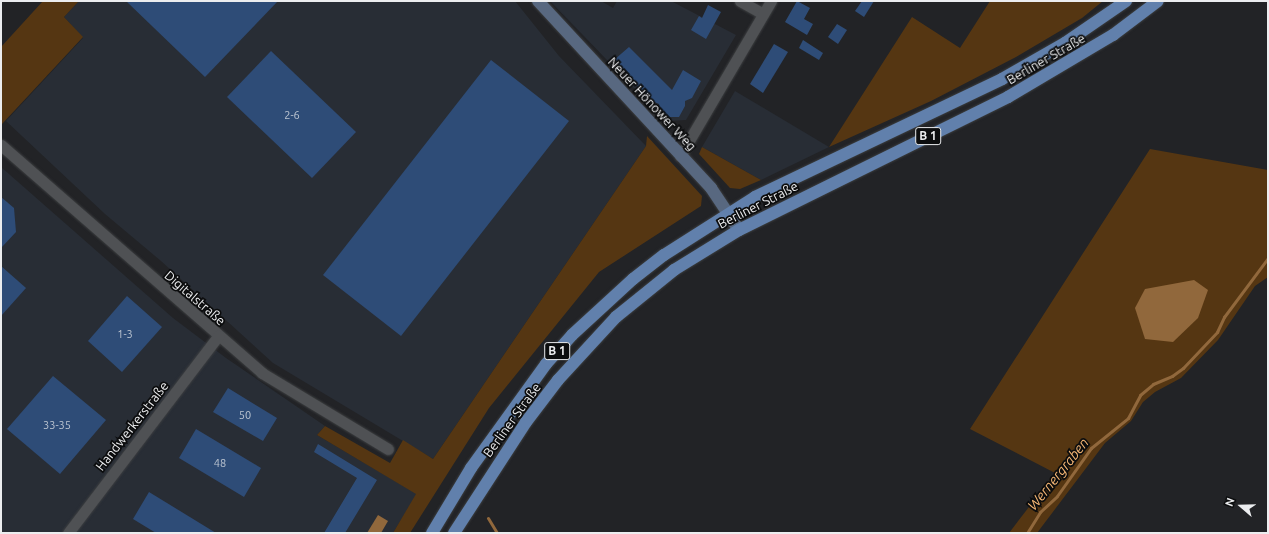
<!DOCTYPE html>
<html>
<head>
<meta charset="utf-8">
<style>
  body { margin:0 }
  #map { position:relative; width:1269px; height:534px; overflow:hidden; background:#222326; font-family:Ubuntu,sans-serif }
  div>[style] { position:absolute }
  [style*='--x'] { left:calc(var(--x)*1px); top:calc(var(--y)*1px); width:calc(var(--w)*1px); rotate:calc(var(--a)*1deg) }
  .built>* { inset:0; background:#282d35 }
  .green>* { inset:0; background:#553612 }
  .water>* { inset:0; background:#91683c }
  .stream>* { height:3px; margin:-1.5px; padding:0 1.5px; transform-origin:1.5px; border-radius:1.5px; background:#91683c }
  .building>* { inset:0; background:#2e4c77 }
  .roads { filter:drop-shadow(0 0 1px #3c3e40) drop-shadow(0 0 1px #3c3e40) }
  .street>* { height:11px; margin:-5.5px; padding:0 5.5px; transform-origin:5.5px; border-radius:5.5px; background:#4f5154 }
  .secondary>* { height:12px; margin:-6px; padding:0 6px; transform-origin:6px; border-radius:6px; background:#586880 }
  .primary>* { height:12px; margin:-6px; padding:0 6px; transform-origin:6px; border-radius:6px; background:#6180ac }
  span { translate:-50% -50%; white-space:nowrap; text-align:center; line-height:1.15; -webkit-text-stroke:3.5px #0c0d0e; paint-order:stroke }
  .number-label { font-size:11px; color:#bcc5d1 }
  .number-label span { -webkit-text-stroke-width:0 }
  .shield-label span { padding:1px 3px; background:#0c0d0e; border:1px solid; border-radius:3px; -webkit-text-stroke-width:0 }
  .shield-label { font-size:12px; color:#ecedef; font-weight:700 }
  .street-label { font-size:13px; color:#ecedef }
  .water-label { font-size:14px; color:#f6b775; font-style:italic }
  .frame { position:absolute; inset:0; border:2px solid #ecedef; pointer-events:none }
  .north { position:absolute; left:1221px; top:486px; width:40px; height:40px; -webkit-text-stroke:3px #0c0d0e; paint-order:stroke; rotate:290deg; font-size:11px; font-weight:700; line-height:16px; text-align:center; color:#ecedef }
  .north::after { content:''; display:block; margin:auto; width:14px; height:18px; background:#ecedef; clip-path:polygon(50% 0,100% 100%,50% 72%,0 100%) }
</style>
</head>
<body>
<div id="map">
  <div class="built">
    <i style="clip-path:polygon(79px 1px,515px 1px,559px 56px,646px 146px,433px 459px,273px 363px,161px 261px,105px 214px,6px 121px,83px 38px,64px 17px)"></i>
    <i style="clip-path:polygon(550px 1px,601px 1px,613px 8px,617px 1px,671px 1px,736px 35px,686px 120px,669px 121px,662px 117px)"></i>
    <i style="clip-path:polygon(735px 91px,829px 147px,761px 180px,702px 147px)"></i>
    <i style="clip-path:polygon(1px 167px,173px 318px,226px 358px,325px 426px,317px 435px,417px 494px,393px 533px,1px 533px)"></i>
  </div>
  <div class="green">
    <i style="clip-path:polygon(43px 1px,79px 1px,64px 17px,83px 37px,2px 124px,1px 47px)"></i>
    <i style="clip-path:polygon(990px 1px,1103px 1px,1082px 18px,1016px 57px,931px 101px,829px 147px,912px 17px,960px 48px)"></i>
    <i style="clip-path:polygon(647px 136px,702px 196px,701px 206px,599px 272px,489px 408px,410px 533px,393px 533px,416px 494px,317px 435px,325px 426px,390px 463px,403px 440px,433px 459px,646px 146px)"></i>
    <i style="clip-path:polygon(702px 147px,761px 180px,740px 189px,730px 188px,699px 154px)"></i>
    <i style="clip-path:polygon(1150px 149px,1268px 170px,1268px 277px,1255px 286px,1218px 340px,1181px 378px,1155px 392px,1143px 402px,1131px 421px,1105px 443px,1037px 533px,1009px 533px,1055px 473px,970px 429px)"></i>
  </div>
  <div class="water">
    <i style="clip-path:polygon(1194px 280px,1208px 290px,1198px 318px,1173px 342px,1145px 339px,1135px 308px,1145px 289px)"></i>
    <i style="clip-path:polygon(378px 515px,388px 521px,381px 533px,367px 533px)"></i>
  </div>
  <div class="stream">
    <i style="--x:488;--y:518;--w:17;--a:59"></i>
    <i style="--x:1027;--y:533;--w:25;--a:-58"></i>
    <i style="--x:1040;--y:512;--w:23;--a:-43"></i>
    <i style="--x:1057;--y:496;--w:59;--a:-54.7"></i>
    <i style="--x:1091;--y:448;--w:48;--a:-39"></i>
    <i style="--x:1128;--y:418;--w:26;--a:-62"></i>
    <i style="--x:1140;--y:395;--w:17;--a:-40"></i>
    <i style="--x:1153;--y:384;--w:21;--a:-23"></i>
    <i style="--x:1172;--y:376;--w:14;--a:-36"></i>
    <i style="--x:1183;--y:368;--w:50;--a:-46.6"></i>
    <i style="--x:1217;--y:332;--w:17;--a:-65"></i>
    <i style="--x:1224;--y:317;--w:74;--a:-53.3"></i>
  </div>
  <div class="building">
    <i style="clip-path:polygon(126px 1px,278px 1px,205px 77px)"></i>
    <i style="clip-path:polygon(797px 1px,810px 8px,804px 19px,813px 24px,807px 35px,785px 22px)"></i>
    <i style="clip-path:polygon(862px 1px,874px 1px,864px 17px,855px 11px)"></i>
    <i style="clip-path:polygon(708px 5px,721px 12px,706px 39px,691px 30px,699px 16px,702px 18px)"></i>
    <i style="clip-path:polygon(837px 24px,847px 30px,838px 44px,828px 37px)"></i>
    <i style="clip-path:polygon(803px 40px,823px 53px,819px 60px,799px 48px)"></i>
    <i style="clip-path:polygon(774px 44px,788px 52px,763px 93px,750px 84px)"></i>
    <i style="clip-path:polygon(629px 47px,672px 90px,683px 70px,701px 81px,692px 98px,685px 101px,685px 106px,679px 117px,667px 117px,661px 111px,659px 104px,650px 100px,614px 60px)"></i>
    <i style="clip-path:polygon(271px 51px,356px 132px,312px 178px,227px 97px)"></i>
    <i style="clip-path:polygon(491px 60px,569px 121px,401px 336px,323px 275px)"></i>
    <i style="clip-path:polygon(1px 197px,14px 208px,16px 232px,1px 248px)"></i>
    <i style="clip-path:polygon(1px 266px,26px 288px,1px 316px)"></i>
    <i style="clip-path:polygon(127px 296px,162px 327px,122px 372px,88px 341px)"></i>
    <i style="clip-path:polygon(53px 376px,106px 420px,60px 474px,7px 429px)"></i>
    <i style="clip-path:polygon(228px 388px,277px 418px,263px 441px,213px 412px)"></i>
    <i style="clip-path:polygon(196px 429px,261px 468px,244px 497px,179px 458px)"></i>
    <i style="clip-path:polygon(318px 444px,377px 480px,345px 533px,324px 533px,357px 478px,314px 452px)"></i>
    <i style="clip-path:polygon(149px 492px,216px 533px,156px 533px,133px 519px)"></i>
  </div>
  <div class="roads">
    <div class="street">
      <i style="--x:740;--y:1;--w:26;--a:29"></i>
      <i style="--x:1;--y:145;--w:347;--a:41.1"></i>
      <i style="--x:262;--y:373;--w:147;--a:31.1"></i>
      <i style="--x:680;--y:156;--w:180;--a:-59.6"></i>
      <i style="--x:68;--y:533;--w:248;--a:-52.7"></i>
    </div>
    <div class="secondary">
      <i style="--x:538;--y:1;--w:255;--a:47.2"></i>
      <i style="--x:711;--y:188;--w:50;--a:56.3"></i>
    </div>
    <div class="primary">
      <i style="--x:432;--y:533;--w:76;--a:-59"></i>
      <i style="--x:471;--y:468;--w:128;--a:-54.2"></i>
      <i style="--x:546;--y:364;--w:39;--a:-48"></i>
      <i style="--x:572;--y:335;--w:83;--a:-42.6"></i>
      <i style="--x:633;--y:279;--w:39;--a:-38"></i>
      <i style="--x:664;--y:255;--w:108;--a:-32.5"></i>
      <i style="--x:755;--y:197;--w:274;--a:-25.5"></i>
      <i style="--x:1002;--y:79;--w:73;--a:-29.7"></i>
      <i style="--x:1065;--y:43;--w:74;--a:-34.5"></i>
      <i style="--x:454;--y:533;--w:132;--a:-57"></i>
      <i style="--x:526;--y:422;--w:53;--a:-52.7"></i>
      <i style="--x:558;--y:380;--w:86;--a:-47.4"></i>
      <i style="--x:616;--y:317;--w:75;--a:-39"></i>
      <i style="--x:674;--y:270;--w:76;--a:-31.6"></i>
      <i style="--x:739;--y:230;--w:300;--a:-26.3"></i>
      <i style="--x:1008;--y:97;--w:122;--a:-30.6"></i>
      <i style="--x:1113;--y:35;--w:56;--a:-37.1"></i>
    </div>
  </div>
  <div class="number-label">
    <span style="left:292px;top:115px">2-6</span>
    <span style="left:125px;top:334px">1-3</span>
    <span style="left:245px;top:415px">50</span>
    <span style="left:57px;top:425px">33-35</span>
    <span style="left:220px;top:463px">48</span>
  </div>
  <div class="shield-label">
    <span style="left:928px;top:136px">B 1</span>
    <span style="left:557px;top:351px">B 1</span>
  </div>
  <div class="street-label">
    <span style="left:1046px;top:59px;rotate:-30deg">Berliner Straße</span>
    <span style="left:652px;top:104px;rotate:47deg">Neuer Hönower Weg</span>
    <span style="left:758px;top:205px;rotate:-27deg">Berliner Straße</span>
    <span style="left:195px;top:298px;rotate:41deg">Digitalstraße</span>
    <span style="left:512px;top:420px;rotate:-54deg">Berliner Straße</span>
    <span style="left:132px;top:426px;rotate:-52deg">Handwerkerstraße</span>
  </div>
  <div class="water-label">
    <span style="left:1058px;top:474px;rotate:-51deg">Wernergraben</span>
  </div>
  <div class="frame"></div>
  <div class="north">N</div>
</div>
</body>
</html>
